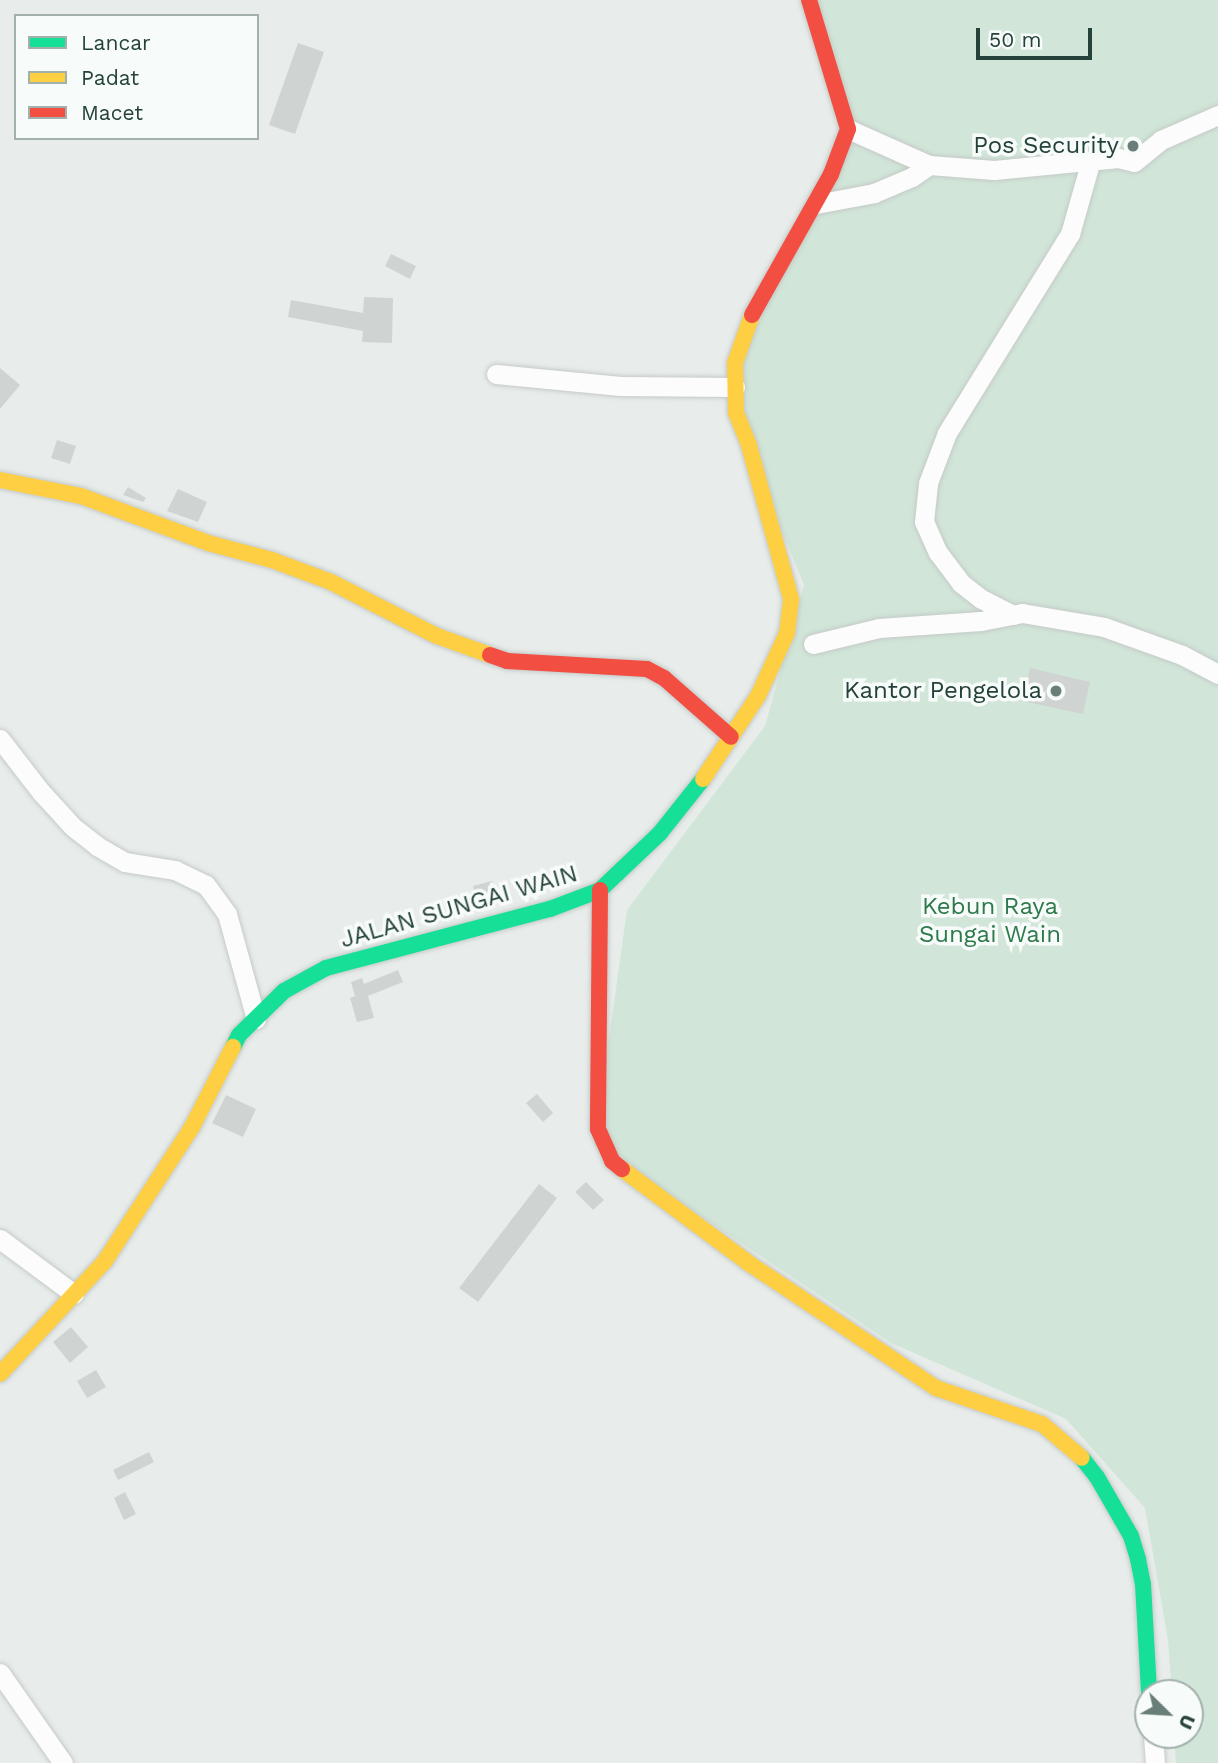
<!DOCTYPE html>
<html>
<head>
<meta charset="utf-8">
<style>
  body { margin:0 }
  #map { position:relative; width:1218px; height:1763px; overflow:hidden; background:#e8edeb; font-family:"Work Sans",sans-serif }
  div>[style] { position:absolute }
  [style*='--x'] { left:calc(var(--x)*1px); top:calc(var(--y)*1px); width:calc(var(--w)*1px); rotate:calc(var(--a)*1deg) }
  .green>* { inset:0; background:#d1e6d8 }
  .building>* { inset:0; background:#cfd4d2 }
  .roads { filter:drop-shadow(0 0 2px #c5cac8) drop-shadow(0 0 2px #c5cac8) }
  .street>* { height:19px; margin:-9.5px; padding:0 9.5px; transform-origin:9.5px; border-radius:9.5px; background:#fcfcfc }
  .fast>* { height:16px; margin:-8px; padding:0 8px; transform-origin:8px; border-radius:8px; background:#16e098 }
  .slow>* { height:16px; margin:-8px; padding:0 8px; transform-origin:8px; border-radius:8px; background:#ffcf43 }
  .jam>* { height:16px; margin:-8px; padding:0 8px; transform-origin:8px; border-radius:8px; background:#f24e42 }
  .dots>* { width:19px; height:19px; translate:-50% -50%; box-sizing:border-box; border:4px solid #f7fbf9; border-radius:50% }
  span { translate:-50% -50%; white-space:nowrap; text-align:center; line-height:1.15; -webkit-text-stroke:7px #f7fbf9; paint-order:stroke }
  .poi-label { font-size:24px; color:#24423a }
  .right { translate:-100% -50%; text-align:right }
  .street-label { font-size:24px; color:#24423a }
  .park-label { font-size:24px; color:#2d7a4b }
  .legend { position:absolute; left:14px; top:14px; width:245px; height:126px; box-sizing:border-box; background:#f7fbf9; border:2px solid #a3b1ad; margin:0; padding:9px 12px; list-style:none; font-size:21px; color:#24423a }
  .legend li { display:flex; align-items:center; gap:14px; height:35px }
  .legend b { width:35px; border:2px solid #a3b1ad }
  .north { position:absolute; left:1134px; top:1679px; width:70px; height:70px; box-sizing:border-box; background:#f7fbf9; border:2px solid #a3b1ad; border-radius:50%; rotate:114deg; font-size:19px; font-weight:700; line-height:28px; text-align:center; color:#24423a }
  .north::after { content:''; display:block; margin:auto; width:24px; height:32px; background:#697e78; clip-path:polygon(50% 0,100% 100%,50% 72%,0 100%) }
  .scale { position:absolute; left:976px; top:28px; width:116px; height:32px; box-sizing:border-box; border:4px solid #24423a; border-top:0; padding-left:9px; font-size:21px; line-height:24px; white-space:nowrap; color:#24423a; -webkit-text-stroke:5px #f7fbf9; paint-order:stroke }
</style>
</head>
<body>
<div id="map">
  <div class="green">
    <i style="clip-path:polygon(818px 0,1218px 0,1218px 1763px,1176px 1763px,1174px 1735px,1190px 1735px,1190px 1693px,1172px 1693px,1168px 1640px,1145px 1508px,1066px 1419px,891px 1343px,594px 1145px,627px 910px,765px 726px,804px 585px,733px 411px,739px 346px,843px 162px)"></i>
  </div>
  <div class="building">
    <i style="clip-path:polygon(298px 43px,324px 52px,295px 134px,269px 125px)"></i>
    <i style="clip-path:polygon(391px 254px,416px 266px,410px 279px,385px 266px)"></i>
    <i style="clip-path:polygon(364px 297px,393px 298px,392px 343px,362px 342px,363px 331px,288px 317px,291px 300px,363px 313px)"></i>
    <i style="clip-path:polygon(0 368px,20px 385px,0 409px)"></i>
    <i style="clip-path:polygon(57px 440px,76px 446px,70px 464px,51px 458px)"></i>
    <i style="clip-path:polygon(128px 487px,146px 498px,143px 502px,123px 495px)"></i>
    <i style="clip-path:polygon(178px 489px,207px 502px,198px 522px,167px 511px)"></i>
    <i style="clip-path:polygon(1030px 668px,1090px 682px,1083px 714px,1022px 701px)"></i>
    <i style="clip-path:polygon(492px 881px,496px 896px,477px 901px,473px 886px)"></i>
    <i style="clip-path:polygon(398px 970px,403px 982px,368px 996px,374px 1018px,357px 1022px,350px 998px,355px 996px,351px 982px,362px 978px,364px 984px)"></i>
    <i style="clip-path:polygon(537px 1094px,553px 1113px,543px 1122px,526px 1103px)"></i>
    <i style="clip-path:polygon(226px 1095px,256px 1109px,243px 1137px,212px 1123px)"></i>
    <i style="clip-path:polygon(586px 1182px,604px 1200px,593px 1210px,575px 1192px)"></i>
    <i style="clip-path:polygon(539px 1184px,557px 1198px,478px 1302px,459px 1288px)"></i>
    <i style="clip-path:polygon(71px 1327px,88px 1347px,70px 1363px,53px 1342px)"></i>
    <i style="clip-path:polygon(96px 1370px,106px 1387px,87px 1398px,77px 1381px)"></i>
    <i style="clip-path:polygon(149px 1452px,154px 1462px,118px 1480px,113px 1470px)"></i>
    <i style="clip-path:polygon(125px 1492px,136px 1514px,124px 1520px,114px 1498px)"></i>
  </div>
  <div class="roads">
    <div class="street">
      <i style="--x:848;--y:129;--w:89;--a:24"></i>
      <i style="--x:929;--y:165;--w:65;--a:4.4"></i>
      <i style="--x:994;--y:170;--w:125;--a:-5.5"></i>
      <i style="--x:1118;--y:158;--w:16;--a:14"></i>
      <i style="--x:1134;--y:162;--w:35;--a:-39"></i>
      <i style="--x:1161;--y:140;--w:62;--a:-23.7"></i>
      <i style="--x:816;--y:204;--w:59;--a:-10.7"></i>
      <i style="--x:874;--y:193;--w:41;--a:-22.8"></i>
      <i style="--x:912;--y:177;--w:21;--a:-35"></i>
      <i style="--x:496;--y:374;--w:125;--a:5.5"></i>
      <i style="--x:620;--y:386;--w:115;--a:0.5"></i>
      <i style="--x:1013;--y:615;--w:37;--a:-153"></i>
      <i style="--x:980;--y:598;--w:24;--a:-142"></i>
      <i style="--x:961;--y:583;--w:38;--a:-127"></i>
      <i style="--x:938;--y:553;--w:34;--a:-114"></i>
      <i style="--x:924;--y:522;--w:39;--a:-84"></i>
      <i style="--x:928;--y:483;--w:53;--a:-69.2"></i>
      <i style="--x:947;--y:433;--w:234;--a:-58.3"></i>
      <i style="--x:1070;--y:234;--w:77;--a:-74.2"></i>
      <i style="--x:813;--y:644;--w:68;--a:-13.6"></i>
      <i style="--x:879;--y:628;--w:102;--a:-3.9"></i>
      <i style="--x:981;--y:621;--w:42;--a:-11"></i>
      <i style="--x:1022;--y:613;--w:83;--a:9.7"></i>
      <i style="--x:1104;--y:627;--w:83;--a:19.7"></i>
      <i style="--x:1182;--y:655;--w:41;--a:27.8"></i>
      <i style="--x:0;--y:739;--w:67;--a:52.3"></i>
      <i style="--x:41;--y:792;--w:47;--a:47.6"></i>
      <i style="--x:73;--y:827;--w:31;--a:38"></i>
      <i style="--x:97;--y:846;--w:32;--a:30"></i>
      <i style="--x:125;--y:862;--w:51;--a:9.1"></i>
      <i style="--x:175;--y:870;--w:34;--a:26"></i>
      <i style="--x:206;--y:885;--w:36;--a:54"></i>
      <i style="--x:227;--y:914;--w:109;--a:74.6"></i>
      <i style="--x:0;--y:1239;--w:92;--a:36.6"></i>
      <i style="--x:0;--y:1673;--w:110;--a:55"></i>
      <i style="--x:1153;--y:1735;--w:28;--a:86"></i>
    </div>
    <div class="fast">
      <i style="--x:233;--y:1047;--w:13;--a:-63"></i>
      <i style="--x:239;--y:1035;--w:63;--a:-44.4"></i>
      <i style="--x:284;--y:991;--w:48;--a:-28.7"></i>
      <i style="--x:326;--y:968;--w:232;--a:-14.8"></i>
      <i style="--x:550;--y:909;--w:53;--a:-20.8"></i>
      <i style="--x:600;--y:890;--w:83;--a:-43.5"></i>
      <i style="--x:660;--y:833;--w:69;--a:-51.5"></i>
      <i style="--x:1082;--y:1458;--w:24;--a:52"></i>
      <i style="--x:1097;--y:1477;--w:68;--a:60"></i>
      <i style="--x:1131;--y:1536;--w:24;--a:73"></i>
      <i style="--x:1138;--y:1559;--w:25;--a:79"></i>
      <i style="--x:1143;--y:1584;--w:109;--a:86.8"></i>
    </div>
    <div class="slow">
      <i style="--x:0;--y:480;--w:83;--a:11.2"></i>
      <i style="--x:81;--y:496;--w:135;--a:20.3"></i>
      <i style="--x:208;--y:543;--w:66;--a:14.9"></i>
      <i style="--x:272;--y:560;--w:63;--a:20.4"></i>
      <i style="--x:331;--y:582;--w:119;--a:27"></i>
      <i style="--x:437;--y:636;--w:56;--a:19.7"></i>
      <i style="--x:703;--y:779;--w:100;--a:-56.5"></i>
      <i style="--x:758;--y:696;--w:69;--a:-65.3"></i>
      <i style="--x:787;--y:633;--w:34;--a:-83"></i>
      <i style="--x:791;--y:599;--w:160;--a:-105.3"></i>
      <i style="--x:749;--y:445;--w:35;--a:-112"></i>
      <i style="--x:736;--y:412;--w:49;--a:-91.2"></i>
      <i style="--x:735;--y:363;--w:51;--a:-70.5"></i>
      <i style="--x:622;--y:1169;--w:156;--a:36.6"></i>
      <i style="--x:747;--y:1262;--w:227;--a:33.7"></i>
      <i style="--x:936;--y:1388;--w:112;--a:18.8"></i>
      <i style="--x:1042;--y:1424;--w:52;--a:40.4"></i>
      <i style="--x:0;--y:1374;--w:154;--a:-47.1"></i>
      <i style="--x:105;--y:1261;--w:160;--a:-57"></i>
      <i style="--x:192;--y:1127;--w:90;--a:-62.9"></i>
    </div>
    <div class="jam">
      <i style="--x:752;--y:315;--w:162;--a:-60.7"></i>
      <i style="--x:831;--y:174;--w:48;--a:-69.3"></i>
      <i style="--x:848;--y:129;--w:135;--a:-106.8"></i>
      <i style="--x:490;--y:655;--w:18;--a:19"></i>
      <i style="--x:507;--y:661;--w:140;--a:3.3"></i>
      <i style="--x:647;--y:669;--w:19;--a:28"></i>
      <i style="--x:664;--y:678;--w:89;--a:41.4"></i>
      <i style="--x:600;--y:890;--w:239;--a:90.5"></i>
      <i style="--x:598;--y:1129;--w:35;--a:66"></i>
      <i style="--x:612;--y:1161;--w:13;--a:39"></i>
    </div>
  </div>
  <div class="dots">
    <i style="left:1133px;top:146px;background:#697e78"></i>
    <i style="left:1056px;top:691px;background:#697e78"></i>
  </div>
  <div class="poi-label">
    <span class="right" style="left:1119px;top:146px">Pos Security</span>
    <span class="right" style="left:1042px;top:691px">Kantor Pengelola</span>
  </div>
  <div class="street-label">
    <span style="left:459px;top:907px;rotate:-16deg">JALAN SUNGAI WAIN</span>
  </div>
  <div class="park-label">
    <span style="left:990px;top:921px">Kebun Raya<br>Sungai Wain</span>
  </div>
  <ul class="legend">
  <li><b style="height:9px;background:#16e098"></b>Lancar</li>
  <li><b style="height:9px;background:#ffcf43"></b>Padat</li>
  <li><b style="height:9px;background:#f24e42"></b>Macet</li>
  </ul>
  <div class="north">U</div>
  <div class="scale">50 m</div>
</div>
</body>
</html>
